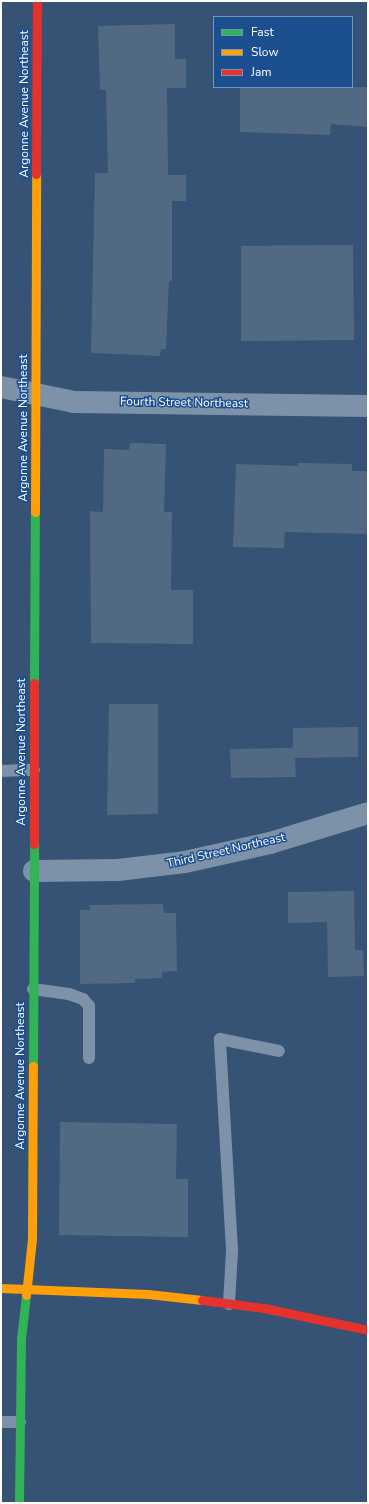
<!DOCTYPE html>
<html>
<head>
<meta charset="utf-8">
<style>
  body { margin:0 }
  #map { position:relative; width:369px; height:1504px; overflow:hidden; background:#365274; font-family:"Nunito Sans",sans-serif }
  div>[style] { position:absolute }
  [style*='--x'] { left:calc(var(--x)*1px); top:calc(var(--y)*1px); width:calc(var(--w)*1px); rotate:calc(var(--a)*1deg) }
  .building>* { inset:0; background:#526984 }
  .lane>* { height:12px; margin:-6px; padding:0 6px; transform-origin:6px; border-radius:6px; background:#7d92a8 }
  .street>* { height:22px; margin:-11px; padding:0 11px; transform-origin:11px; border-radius:11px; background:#7d92a8 }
  .fast>* { height:9px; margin:-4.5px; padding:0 4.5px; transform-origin:4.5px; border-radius:4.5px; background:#30b455 }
  .slow>* { height:9px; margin:-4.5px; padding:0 4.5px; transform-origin:4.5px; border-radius:4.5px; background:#ff9f0a }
  .jam>* { height:9px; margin:-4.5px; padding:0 4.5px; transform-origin:4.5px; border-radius:4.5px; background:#e5322d }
  span { translate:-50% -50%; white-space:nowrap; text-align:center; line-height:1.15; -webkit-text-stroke:3px #1b4f8f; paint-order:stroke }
  .street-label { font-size:12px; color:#fff }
  .frame { position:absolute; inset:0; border:2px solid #fff; pointer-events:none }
  .legend { position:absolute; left:213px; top:16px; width:140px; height:72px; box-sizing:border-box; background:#1b4f8f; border:1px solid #7695bc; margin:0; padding:5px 7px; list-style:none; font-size:12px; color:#fff }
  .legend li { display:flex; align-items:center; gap:8px; height:20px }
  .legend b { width:20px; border:1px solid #7695bc }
</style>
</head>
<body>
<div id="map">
  <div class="building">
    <i style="clip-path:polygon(175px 24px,175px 59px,186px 59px,186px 88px,167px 88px,168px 175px,186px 175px,186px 201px,172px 201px,172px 281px,169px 281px,166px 349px,161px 349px,160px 356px,91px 353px,95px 173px,108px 173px,106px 90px,100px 90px,98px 26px)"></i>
    <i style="clip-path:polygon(240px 87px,368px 87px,368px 127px,331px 124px,330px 135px,240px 132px)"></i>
    <i style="clip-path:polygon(325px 245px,353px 245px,354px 340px,241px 341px,241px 246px)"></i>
    <i style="clip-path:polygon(130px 443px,166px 444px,164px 512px,172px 512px,171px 590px,193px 590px,193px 644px,91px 643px,90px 511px,103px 512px,104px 449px,129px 450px)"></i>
    <i style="clip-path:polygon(298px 463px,352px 464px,352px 471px,368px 471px,368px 534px,285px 532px,284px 548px,233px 547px,236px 464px,298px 466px)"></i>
    <i style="clip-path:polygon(109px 704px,158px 704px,158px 814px,107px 815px)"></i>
    <i style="clip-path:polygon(358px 727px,358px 757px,295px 758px,296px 777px,231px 778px,230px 749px,293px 748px,293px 728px)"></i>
    <i style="clip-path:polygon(354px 891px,355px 950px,363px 950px,364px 976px,328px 977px,327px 922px,288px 923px,288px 892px)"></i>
    <i style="clip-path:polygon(163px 904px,164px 913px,176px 913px,177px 971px,162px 972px,162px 978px,135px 979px,135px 983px,80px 984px,80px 910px,90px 910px,89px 905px)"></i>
    <i style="clip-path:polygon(60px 1122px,177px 1124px,176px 1179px,188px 1179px,188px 1237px,59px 1235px)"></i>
  </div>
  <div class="lane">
    <i style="--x:1;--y:771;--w:33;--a:-2"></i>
    <i style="--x:33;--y:989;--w:36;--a:8"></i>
    <i style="--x:69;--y:994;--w:15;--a:20"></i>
    <i style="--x:83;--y:999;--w:9;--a:49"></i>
    <i style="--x:89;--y:1006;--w:52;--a:90"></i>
    <i style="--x:229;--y:1304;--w:54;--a:-86.8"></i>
    <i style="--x:232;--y:1250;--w:211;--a:-93.3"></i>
    <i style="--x:220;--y:1039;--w:60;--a:11.5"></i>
    <i style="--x:1;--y:1422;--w:19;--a:0"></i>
  </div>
  <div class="street">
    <i style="--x:1;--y:387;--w:75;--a:11.6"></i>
    <i style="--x:74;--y:402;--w:294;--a:0.8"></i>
    <i style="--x:34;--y:871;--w:84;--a:-0.7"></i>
    <i style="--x:118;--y:870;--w:67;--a:-6.8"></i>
    <i style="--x:185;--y:862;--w:87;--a:-12.6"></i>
    <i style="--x:270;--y:843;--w:102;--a:-17"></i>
  </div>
  <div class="fast">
    <i style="--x:34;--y:683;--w:171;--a:-89.7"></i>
    <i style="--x:33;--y:1066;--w:222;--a:-89.7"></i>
    <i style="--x:19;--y:1503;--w:164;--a:-89.3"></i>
    <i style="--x:21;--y:1339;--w:44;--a:-83.5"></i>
  </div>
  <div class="slow">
    <i style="--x:35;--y:512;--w:338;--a:-89.8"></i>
    <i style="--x:1;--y:1288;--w:147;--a:2.3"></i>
    <i style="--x:148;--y:1294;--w:54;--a:6.3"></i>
    <i style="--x:26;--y:1295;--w:56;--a:-83.9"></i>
    <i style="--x:32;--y:1239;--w:173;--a:-89.7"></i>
  </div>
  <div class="jam">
    <i style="--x:36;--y:174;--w:173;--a:-89.7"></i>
    <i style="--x:34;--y:844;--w:161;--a:-90"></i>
    <i style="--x:202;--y:1300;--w:63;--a:7.4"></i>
    <i style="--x:264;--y:1308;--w:106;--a:11.9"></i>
  </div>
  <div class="street-label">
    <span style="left:25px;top:104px;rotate:-90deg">Argonne Avenue Northeast</span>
    <span style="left:184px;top:403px;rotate:1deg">Fourth Street Northeast</span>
    <span style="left:24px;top:428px;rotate:-90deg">Argonne Avenue Northeast</span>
    <span style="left:22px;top:752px;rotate:-90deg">Argonne Avenue Northeast</span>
    <span style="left:226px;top:851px;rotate:-13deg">Third Street Northeast</span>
    <span style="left:21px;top:1076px;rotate:-90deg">Argonne Avenue Northeast</span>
  </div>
  <div class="frame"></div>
  <ul class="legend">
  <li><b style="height:5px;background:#30b455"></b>Fast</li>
  <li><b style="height:5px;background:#ff9f0a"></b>Slow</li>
  <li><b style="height:5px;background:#e5322d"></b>Jam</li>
  </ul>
</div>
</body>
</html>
